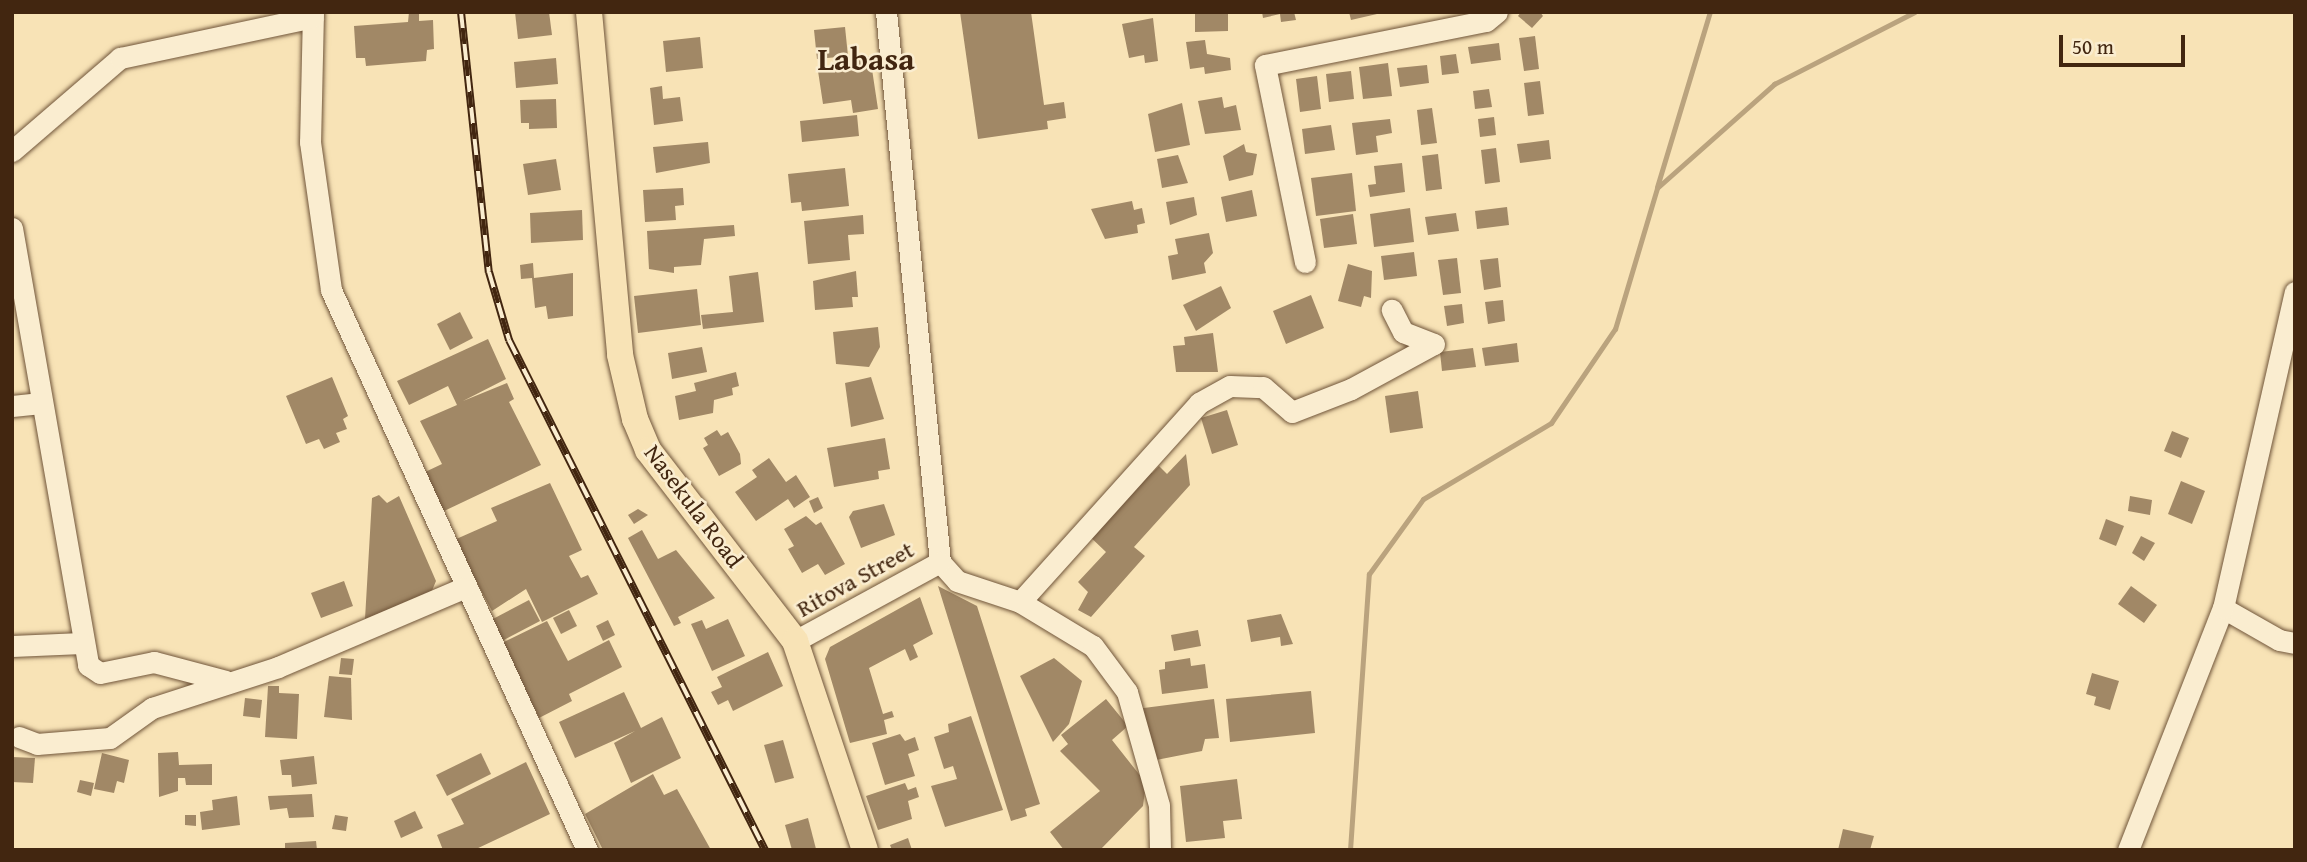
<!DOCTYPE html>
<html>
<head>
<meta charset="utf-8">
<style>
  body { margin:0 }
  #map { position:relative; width:2307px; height:862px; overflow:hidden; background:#f8e3b6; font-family:"Gentium Book Plus",serif }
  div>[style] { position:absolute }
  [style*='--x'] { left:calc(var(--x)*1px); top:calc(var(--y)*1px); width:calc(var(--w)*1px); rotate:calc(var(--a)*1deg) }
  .stream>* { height:5px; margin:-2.5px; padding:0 2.5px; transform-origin:2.5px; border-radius:2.5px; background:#baa37e }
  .building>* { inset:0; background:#a18866 }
  .roads { filter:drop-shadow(0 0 2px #70553a) drop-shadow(0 0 2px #70553a) }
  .minor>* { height:21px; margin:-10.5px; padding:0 10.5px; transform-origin:10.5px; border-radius:10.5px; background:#faedd0 }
  .major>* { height:26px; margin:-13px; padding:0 13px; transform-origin:13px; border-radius:13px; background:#f8e3b6 }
  .rail>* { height:8px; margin-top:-4px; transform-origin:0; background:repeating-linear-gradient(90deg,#faedd0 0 16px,#422610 0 32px); box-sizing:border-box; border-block:2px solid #422610 }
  span { translate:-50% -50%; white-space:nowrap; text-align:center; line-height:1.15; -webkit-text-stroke:5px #faedd0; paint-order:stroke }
  .street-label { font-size:24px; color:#422610 }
  .district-label { font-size:32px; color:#422610; font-weight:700 }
  .frame { position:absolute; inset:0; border:14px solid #422610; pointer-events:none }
  .scale { position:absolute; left:2059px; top:35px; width:126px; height:32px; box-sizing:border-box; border:4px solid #422610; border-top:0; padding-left:9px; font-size:21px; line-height:24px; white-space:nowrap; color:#422610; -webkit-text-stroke:5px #faedd0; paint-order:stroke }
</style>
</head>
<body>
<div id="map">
  <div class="stream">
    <i style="--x:1657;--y:187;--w:183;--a:-73.2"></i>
    <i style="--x:1350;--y:850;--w:277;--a:-86.1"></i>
    <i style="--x:1369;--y:574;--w:92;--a:-54.2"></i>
    <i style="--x:1423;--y:499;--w:149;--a:-30.7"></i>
    <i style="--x:1551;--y:423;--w:114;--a:-55.8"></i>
    <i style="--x:1615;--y:329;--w:147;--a:-73.4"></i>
    <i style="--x:1657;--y:188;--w:157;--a:-41.6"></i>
    <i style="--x:1774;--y:84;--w:158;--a:-27.1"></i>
  </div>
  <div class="building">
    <i style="clip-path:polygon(409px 12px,419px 12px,419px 21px,433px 20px,434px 49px,427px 50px,426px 61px,366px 66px,365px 58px,356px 58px,354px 26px,408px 22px)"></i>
    <i style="clip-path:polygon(515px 12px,549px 12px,552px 35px,518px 39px)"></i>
    <i style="clip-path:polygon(960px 12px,1031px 12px,1044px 105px,1064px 102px,1066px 118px,1047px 121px,1048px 129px,978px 139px)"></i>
    <i style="clip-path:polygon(1195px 12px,1228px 12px,1228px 31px,1195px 32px)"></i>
    <i style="clip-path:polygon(1262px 12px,1294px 12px,1296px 20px,1281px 22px,1280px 14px,1263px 18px)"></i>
    <i style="clip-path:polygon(1349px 12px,1377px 12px,1377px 14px,1351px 20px)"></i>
    <i style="clip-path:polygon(1521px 12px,1540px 12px,1543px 16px,1532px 28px,1518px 16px)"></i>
    <i style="clip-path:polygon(1153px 18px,1158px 61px,1145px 63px,1144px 55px,1129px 58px,1122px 24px)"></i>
    <i style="clip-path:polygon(845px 27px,848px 56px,817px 59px,814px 30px)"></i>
    <i style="clip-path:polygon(1535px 36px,1539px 69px,1524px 71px,1519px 38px)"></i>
    <i style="clip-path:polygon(700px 37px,703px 68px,666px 72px,663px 41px)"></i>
    <i style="clip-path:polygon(1205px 40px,1207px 54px,1230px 58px,1231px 70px,1205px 74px,1204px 67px,1190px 69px,1186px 42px)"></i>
    <i style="clip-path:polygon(1499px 43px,1501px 60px,1471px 64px,1468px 47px)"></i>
    <i style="clip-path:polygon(1456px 54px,1459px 73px,1442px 75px,1440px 56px)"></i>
    <i style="clip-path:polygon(870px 56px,878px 109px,853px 113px,851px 100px,823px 104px,818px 71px,840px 68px,839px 61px)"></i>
    <i style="clip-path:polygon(556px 58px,558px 84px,516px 88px,514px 62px)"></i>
    <i style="clip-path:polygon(1388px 63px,1392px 96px,1363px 99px,1359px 67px)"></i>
    <i style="clip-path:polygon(1427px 65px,1429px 83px,1400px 87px,1397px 68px)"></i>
    <i style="clip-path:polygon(1351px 71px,1354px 99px,1329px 102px,1326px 74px)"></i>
    <i style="clip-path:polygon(1317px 76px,1321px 109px,1300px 112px,1296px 79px)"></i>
    <i style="clip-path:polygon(1540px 81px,1544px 114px,1528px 116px,1524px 83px)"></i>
    <i style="clip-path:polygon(662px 86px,663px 99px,680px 97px,683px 121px,654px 125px,650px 88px)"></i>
    <i style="clip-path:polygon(1489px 89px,1492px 107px,1475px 109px,1473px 91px)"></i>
    <i style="clip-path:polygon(1222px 97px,1224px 108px,1236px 105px,1241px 130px,1205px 134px,1198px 101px)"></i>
    <i style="clip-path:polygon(556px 99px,557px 128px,529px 129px,529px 123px,521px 123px,520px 100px)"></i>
    <i style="clip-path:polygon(1182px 103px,1190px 145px,1155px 152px,1148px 114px)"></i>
    <i style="clip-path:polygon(1432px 108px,1437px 143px,1421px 145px,1417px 110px)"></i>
    <i style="clip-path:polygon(857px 115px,859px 136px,802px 142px,800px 121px)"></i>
    <i style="clip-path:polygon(1494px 117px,1496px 135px,1480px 137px,1478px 119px)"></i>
    <i style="clip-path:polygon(1390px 119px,1392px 133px,1376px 136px,1378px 152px,1356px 155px,1352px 123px)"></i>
    <i style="clip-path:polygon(1331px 125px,1335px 150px,1305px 154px,1302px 129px)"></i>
    <i style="clip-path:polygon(1549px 140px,1551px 159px,1520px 163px,1517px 144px)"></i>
    <i style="clip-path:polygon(708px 142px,710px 163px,656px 173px,653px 147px)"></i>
    <i style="clip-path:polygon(1244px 144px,1246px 152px,1257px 154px,1253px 175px,1229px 181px,1223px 156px)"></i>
    <i style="clip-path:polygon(1496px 148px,1500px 182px,1485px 184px,1481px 150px)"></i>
    <i style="clip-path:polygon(1438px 154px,1442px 189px,1426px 191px,1422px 156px)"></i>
    <i style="clip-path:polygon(1178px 155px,1188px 183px,1162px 188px,1157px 159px)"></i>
    <i style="clip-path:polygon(556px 159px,561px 190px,528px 195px,523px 164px)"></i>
    <i style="clip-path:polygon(1402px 163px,1405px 192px,1370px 197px,1368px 185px,1376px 184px,1374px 166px)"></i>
    <i style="clip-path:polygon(845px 168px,849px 206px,802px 211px,801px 202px,791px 203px,788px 174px)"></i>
    <i style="clip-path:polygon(1352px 173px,1356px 211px,1316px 216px,1311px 178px)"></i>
    <i style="clip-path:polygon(683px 188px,684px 205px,675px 206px,676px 220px,645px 222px,643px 190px)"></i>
    <i style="clip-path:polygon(1252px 190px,1257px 216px,1226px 222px,1221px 197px)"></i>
    <i style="clip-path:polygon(1194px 197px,1197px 215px,1170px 225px,1166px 202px)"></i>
    <i style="clip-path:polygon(1132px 201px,1134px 210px,1142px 208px,1145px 223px,1137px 225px,1138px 233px,1105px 239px,1091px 209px)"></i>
    <i style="clip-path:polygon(1507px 207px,1509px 225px,1477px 229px,1475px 211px)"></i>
    <i style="clip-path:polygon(1410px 208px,1414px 242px,1374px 247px,1370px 214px)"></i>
    <i style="clip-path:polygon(582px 210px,583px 240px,531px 243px,530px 213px)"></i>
    <i style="clip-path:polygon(1456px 213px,1459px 231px,1428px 235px,1425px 217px)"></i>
    <i style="clip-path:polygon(1353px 214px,1357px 244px,1324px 248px,1320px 219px)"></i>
    <i style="clip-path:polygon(863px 215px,864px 234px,848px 235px,850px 260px,808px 264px,804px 221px)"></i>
    <i style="clip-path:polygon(734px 225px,735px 236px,704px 239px,701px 265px,674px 267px,674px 273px,649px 269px,647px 231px)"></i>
    <i style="clip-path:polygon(1209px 233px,1213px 253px,1204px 263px,1206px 273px,1172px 280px,1168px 256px,1178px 254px,1175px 239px)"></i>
    <i style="clip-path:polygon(1414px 252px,1417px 276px,1384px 280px,1381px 256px)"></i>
    <i style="clip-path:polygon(1457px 258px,1461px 293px,1443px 295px,1438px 260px)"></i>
    <i style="clip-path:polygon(1498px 258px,1501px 287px,1484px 290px,1480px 260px)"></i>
    <i style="clip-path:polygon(533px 263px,534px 278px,573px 273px,573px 316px,548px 319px,546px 306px,535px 308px,532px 278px,521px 279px,520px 265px)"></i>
    <i style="clip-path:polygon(1348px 264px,1372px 271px,1371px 298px,1364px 296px,1361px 307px,1338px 301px)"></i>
    <i style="clip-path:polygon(856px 271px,858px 297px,852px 297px,853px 307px,815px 310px,813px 281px)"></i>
    <i style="clip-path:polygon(758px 272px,764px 322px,703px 329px,701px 315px,733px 312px,729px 276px)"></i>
    <i style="clip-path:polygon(1221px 286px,1231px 308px,1196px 331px,1183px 305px)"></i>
    <i style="clip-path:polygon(697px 289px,701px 325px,638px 333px,634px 296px)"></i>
    <i style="clip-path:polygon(1311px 295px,1324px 328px,1286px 344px,1273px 311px)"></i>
    <i style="clip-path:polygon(1503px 300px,1505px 321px,1488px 324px,1485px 302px)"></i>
    <i style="clip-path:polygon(1462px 304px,1464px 323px,1447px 326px,1444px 306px)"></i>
    <i style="clip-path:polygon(460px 312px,473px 338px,450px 350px,437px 324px)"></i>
    <i style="clip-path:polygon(878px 327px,880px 347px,869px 367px,836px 364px,833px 332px)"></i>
    <i style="clip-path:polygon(1213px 333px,1218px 372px,1176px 372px,1173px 346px,1185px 345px,1184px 337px)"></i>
    <i style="clip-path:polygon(488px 339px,506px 379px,463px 401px,507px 383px,514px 399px,509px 402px,541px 465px,442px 512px,423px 473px,442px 464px,420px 421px,457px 405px,448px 386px,409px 405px,397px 381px)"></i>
    <i style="clip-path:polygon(1517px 343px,1519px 362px,1485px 366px,1482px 348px)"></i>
    <i style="clip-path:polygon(702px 347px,707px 372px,672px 379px,668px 353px)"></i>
    <i style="clip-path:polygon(1473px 348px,1476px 367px,1442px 371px,1440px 352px)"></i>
    <i style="clip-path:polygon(736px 372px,739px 386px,732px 388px,733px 395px,714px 400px,713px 413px,679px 420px,675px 396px,696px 391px,694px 383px)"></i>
    <i style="clip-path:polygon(332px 377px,348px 416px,343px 419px,347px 429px,336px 433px,340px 442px,324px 449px,319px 439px,306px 444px,286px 396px)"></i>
    <i style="clip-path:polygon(871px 377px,884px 419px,851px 427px,845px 383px)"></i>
    <i style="clip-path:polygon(1418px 391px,1423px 428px,1390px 433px,1385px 396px)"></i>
    <i style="clip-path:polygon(1227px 410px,1238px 445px,1212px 454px,1201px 418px)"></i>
    <i style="clip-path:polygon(717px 430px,721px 436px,728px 432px,740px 454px,741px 464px,719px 476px,703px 448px,708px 445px,704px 438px)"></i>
    <i style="clip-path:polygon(2172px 431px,2189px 438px,2181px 458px,2164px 451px)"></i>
    <i style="clip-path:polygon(885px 438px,890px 469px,878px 471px,879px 479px,834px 487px,827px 448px)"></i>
    <i style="clip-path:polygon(1186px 454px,1190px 485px,1134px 547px,1145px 556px,1091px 617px,1078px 610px,1088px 592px,1078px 582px,1106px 552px,1085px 532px,1145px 466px,1152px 473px,1159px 466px,1167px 474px)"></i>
    <i style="clip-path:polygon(769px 458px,786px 482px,796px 475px,810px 497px,794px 508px,788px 499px,756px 521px,735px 492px,757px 477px,752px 470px)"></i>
    <i style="clip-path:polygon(2181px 481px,2205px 491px,2192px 524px,2168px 514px)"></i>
    <i style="clip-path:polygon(550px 483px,582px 550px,569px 556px,581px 578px,588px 575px,598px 594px,542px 622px,526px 589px,492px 611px,454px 540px,497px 521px,491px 508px)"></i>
    <i style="clip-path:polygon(379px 495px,387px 503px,399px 496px,436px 581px,431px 593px,365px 619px,372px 498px)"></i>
    <i style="clip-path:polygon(2130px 496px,2152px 500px,2150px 515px,2128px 511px)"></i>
    <i style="clip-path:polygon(818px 497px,823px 508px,814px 513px,809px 501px)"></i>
    <i style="clip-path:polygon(884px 504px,895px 535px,861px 548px,849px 517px,853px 511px)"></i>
    <i style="clip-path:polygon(638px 509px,648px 515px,634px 524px,628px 515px)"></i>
    <i style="clip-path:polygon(806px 516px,816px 525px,821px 522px,845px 564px,825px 575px,818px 564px,802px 573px,788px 549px,794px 546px,784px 529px)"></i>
    <i style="clip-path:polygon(2106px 519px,2124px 526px,2116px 546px,2099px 539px)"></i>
    <i style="clip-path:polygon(642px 530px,658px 559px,676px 550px,715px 598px,678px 617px,681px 623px,674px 626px,628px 538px)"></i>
    <i style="clip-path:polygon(2141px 536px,2155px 543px,2144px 561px,2132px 553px)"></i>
    <i style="clip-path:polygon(344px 581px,353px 606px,321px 618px,311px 593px)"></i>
    <i style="clip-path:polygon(938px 586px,977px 606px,1040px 804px,1025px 809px,1027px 816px,1011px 821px)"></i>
    <i style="clip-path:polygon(2131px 586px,2157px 605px,2144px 623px,2118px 604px)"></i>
    <i style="clip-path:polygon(920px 597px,933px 634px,913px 645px,918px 657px,910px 661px,905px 649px,869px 668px,883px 714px,892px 711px,894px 717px,884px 720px,887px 734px,850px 743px,825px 659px,830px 647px)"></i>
    <i style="clip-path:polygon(529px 600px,540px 621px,502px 641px,491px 620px)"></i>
    <i style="clip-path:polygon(569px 610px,577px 626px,561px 634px,553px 618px)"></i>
    <i style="clip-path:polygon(1281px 614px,1293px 644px,1281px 646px,1280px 637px,1251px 642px,1247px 620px)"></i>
    <i style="clip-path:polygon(728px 619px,745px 656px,712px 671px,691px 624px,702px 620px,706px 629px)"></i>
    <i style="clip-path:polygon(608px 620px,615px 635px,603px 641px,596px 626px)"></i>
    <i style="clip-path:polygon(547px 621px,568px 661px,609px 640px,622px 667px,569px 694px,572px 701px,539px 718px,502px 643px)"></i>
    <i style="clip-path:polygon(1198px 630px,1201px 646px,1174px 651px,1171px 635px)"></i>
    <i style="clip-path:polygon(768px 652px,783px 686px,733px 711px,728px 700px,718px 705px,711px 692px,722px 687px,717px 677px)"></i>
    <i style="clip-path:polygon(341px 658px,354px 659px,352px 675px,339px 674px)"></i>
    <i style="clip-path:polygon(1054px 658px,1082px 681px,1069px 724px,1053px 742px,1020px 676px)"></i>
    <i style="clip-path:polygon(1190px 658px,1191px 666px,1205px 664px,1208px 688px,1162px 694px,1159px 670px,1165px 669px,1165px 662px)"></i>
    <i style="clip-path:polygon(2092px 673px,2119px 681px,2110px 710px,2094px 705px,2096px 697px,2086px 694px)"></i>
    <i style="clip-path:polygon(329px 676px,351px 678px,352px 720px,324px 717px)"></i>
    <i style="clip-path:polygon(268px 686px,279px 686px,279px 693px,299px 694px,297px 739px,265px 737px)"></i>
    <i style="clip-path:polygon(1311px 691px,1315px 733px,1230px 742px,1226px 699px)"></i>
    <i style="clip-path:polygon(624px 692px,641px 728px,662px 717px,681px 758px,631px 783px,614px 743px,635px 731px,575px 758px,559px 722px)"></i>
    <i style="clip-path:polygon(245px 698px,262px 700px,260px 718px,243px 716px)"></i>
    <i style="clip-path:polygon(1106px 699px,1128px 726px,1112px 740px,1146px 783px,1143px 806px,1100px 850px,1064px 850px,1050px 832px,1100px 791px,1060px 751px,1068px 744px,1061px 735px)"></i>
    <i style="clip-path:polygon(1214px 699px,1219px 738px,1205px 739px,1202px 751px,1146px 762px,1136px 709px)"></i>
    <i style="clip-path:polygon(971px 716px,1003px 810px,945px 827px,931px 786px,957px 779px,953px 766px,944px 769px,934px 737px,949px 732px,948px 724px)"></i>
    <i style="clip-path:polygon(900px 734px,905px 741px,915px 737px,919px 750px,908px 754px,915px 776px,885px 785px,872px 743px)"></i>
    <i style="clip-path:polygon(783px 740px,794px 778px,775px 783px,764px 745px)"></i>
    <i style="clip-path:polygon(178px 752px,179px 765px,212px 764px,212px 785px,186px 785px,185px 778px,178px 778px,178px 791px,159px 797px,158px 753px)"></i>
    <i style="clip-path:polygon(102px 753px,129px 760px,124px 783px,117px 781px,114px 793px,94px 789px)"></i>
    <i style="clip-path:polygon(481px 753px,491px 774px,447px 796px,436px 775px)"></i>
    <i style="clip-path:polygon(314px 756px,317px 784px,292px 787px,291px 775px,282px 775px,280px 760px)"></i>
    <i style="clip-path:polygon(12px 757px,35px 758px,33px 783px,12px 782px)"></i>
    <i style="clip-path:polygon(526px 762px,550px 814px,474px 850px,443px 850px,437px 835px,464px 824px,451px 799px)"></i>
    <i style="clip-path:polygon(653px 774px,664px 795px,677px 789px,711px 850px,603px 850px,585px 814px)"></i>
    <i style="clip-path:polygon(1237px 779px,1242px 819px,1223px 821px,1225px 838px,1186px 842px,1180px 786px)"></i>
    <i style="clip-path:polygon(80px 780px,94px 783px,91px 796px,77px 792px)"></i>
    <i style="clip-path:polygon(905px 783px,908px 790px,916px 787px,919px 797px,908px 801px,912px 819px,878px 830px,866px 796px)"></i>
    <i style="clip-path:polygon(312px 794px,314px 817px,289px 818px,287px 808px,270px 810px,268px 796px)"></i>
    <i style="clip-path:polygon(237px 796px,240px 825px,202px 830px,200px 812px,213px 810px,212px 800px)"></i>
    <i style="clip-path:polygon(415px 811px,423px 828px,401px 838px,394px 821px)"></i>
    <i style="clip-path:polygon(185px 815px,196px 815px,196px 826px,185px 825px)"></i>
    <i style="clip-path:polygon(335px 815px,348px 817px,346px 831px,332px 829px)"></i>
    <i style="clip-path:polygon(808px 818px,816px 849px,792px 850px,785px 825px)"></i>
    <i style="clip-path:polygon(1843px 829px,1874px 836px,1870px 850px,1838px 850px)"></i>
    <i style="clip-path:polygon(908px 838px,912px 850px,892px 850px,890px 845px)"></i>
    <i style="clip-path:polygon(316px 841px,317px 850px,285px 850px,285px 843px)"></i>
  </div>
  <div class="roads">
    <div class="minor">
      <i style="--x:313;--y:12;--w:130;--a:91.3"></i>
      <i style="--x:310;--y:142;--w:149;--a:81.9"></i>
      <i style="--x:331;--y:290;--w:616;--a:65.43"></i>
      <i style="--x:886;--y:12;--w:553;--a:84.39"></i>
      <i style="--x:940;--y:562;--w:25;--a:48"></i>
      <i style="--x:957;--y:581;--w:66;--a:18.4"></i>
      <i style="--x:1020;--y:602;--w:85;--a:31.1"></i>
      <i style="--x:1093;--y:646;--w:57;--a:53.5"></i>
      <i style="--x:1127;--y:692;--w:117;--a:74.2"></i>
      <i style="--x:1159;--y:805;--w:45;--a:88.7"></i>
      <i style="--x:12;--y:151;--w:143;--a:-40.7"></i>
      <i style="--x:120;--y:58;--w:197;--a:-12"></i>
      <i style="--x:12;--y:228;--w:444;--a:80.1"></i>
      <i style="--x:88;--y:665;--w:14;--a:34"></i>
      <i style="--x:100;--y:673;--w:55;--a:-11.5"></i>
      <i style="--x:154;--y:662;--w:74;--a:14.8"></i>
      <i style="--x:1305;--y:262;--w:201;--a:-101.5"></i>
      <i style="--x:1265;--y:65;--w:225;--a:-11.3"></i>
      <i style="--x:1486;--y:21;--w:14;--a:-39"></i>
      <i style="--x:12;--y:406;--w:29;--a:-6"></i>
      <i style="--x:1020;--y:602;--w:268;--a:-48"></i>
      <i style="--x:1199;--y:403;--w:35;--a:-29"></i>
      <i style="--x:1230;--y:386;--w:33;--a:2"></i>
      <i style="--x:1263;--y:387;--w:38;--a:41"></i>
      <i style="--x:1292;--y:412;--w:63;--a:-21.3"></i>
      <i style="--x:1351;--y:389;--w:94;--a:-28.5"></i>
      <i style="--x:1434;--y:344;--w:33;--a:-159"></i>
      <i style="--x:1403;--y:332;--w:25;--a:-117"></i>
      <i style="--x:2223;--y:608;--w:64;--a:29.7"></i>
      <i style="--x:2279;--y:640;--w:16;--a:11"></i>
      <i style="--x:795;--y:641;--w:165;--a:-28.6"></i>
      <i style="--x:12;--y:646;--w:70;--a:-2.5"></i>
      <i style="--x:19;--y:737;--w:19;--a:21"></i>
      <i style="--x:37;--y:744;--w:73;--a:-4.7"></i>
      <i style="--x:110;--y:738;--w:52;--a:-35.5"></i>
      <i style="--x:152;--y:708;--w:133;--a:-18"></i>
      <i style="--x:278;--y:667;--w:201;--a:-23.1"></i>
      <i style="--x:2128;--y:850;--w:260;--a:-68.6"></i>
      <i style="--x:2223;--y:608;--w:324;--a:-77.2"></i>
    </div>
    <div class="major">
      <i style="--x:589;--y:12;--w:344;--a:84.8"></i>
      <i style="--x:620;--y:355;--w:66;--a:76.8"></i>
      <i style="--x:635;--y:419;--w:34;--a:67"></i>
      <i style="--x:648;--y:450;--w:241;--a:52.4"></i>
      <i style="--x:795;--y:641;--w:220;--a:71.5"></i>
    </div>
  </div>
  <div class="rail">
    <i style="--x:461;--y:12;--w:262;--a:83.9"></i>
    <i style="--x:489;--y:272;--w:71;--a:73.6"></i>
    <i style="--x:509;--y:340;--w:571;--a:63.35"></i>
  </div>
  <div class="street-label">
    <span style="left:694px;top:506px;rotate:53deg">Nasekula Road</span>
    <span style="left:855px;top:579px;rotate:-29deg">Ritova Street</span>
  </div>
  <div class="district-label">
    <span style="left:866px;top:59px">Labasa</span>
  </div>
  <div class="frame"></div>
  <div class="scale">50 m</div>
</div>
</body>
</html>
